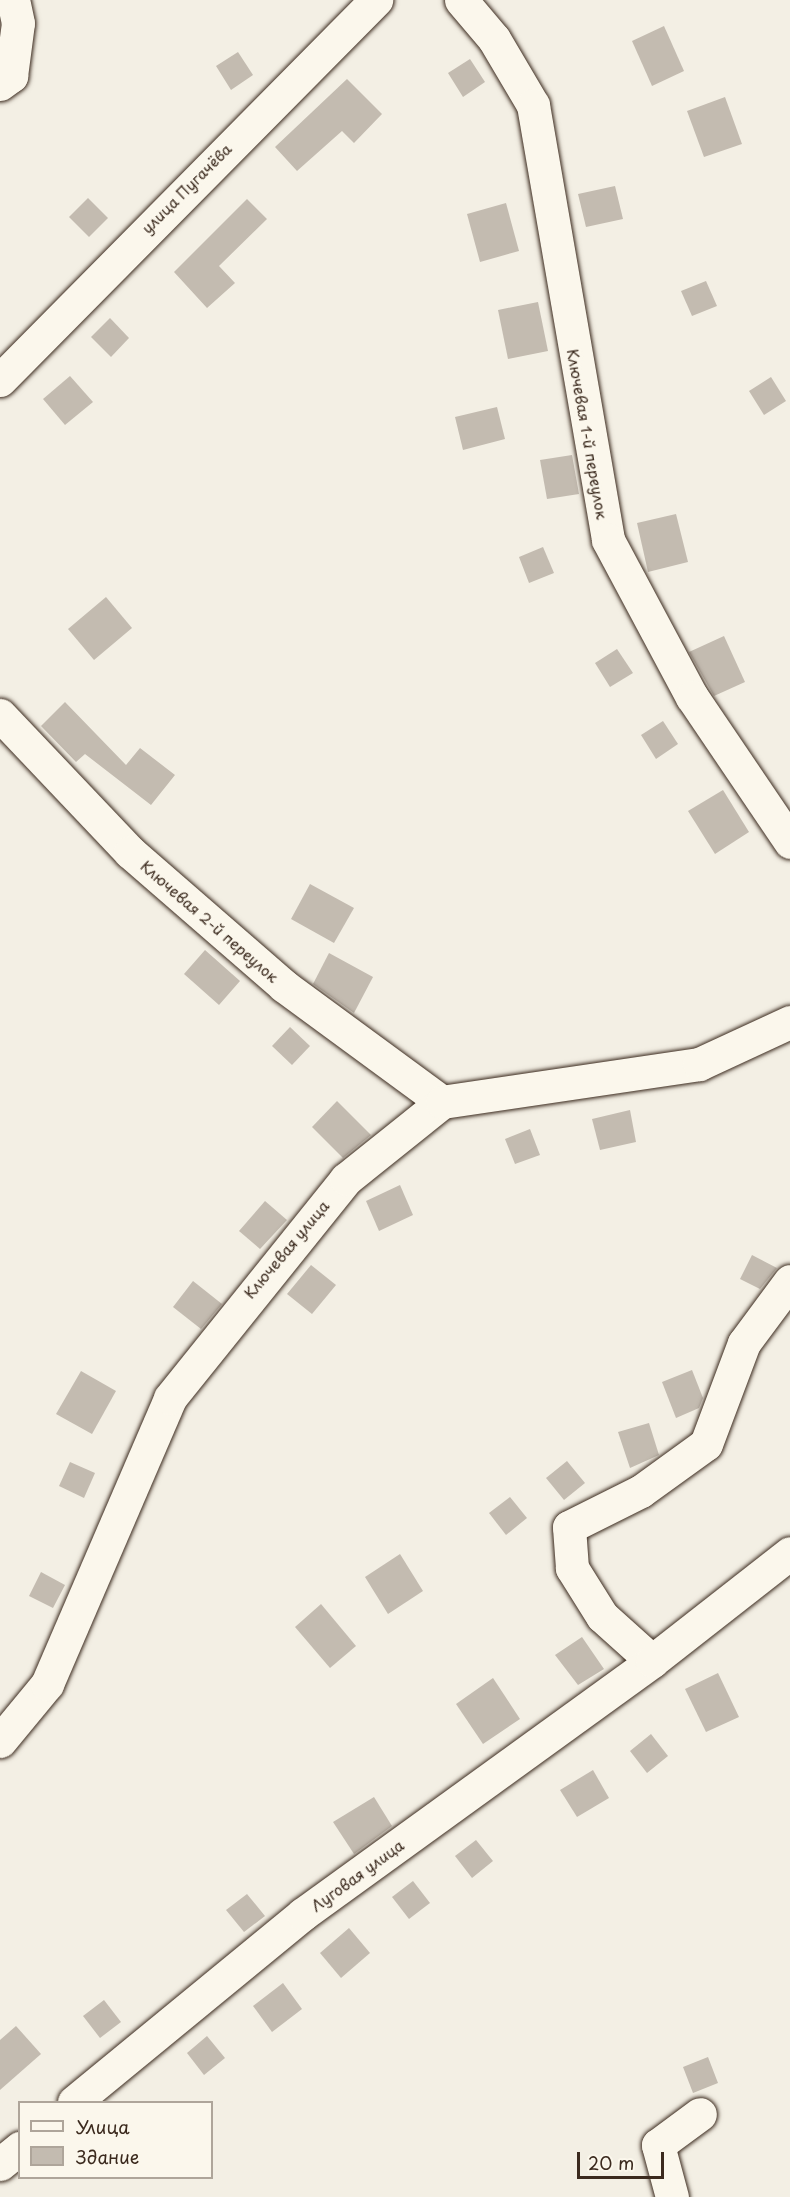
<!DOCTYPE html>
<html>
<head>
<meta charset="utf-8">
<style>
  body { margin:0 }
  #map { position:relative; width:790px; height:2197px; overflow:hidden; background:#f3efe4; font-family:"Playpen Sans",sans-serif }
  div>[style] { position:absolute }
  [style*='--x'] { left:calc(var(--x)*1px); top:calc(var(--y)*1px); width:calc(var(--w)*1px); rotate:calc(var(--a)*1deg) }
  .building>* { inset:0; background:#c3bbb0 }
  .roads { filter:drop-shadow(0 0 2px #3b2a1e) drop-shadow(0 0 2px #3b2a1e) }
  .minor>* { height:33px; margin:-16.5px; padding:0 16.5px; transform-origin:16.5px; border-radius:16.5px; background:#fbf7ec }
  span { translate:-50% -50%; white-space:nowrap; text-align:center; line-height:1.15; -webkit-text-stroke:6px #fbf7ec; paint-order:stroke }
  .street-label { font-size:15px; color:#3b2a1e }
  .legend { position:absolute; left:18px; top:2101px; width:195px; height:78px; box-sizing:border-box; background:#fbf7ec; border:2px solid #aea59a; margin:0; padding:8px 10px; list-style:none; font-size:18px; color:#3b2a1e }
  .legend li { display:flex; align-items:center; gap:12px; height:30px }
  .legend b { width:30px; border:2px solid #aea59a }
  .scale { position:absolute; left:577px; top:2152px; width:87px; height:27px; box-sizing:border-box; border:3px solid #3b2a1e; border-top:0; padding-left:8px; font-size:18px; line-height:21px; white-space:nowrap; color:#3b2a1e; -webkit-text-stroke:4px #fbf7ec; paint-order:stroke }
</style>
</head>
<body>
<div id="map">
  <div class="building">
    <i style="clip-path:polygon(664px 26px,684px 71px,652px 86px,632px 41px)"></i>
    <i style="clip-path:polygon(238px 52px,253px 75px,231px 90px,216px 66px)"></i>
    <i style="clip-path:polygon(470px 59px,485px 82px,463px 97px,448px 73px)"></i>
    <i style="clip-path:polygon(347px 79px,382px 114px,354px 143px,342px 131px,297px 171px,275px 147px)"></i>
    <i style="clip-path:polygon(725px 97px,742px 144px,704px 157px,687px 111px)"></i>
    <i style="clip-path:polygon(615px 186px,623px 219px,586px 227px,578px 194px)"></i>
    <i style="clip-path:polygon(88px 198px,108px 218px,89px 237px,69px 217px)"></i>
    <i style="clip-path:polygon(247px 199px,267px 219px,219px 266px,235px 283px,207px 308px,174px 272px)"></i>
    <i style="clip-path:polygon(506px 203px,519px 251px,480px 262px,467px 214px)"></i>
    <i style="clip-path:polygon(706px 281px,717px 306px,692px 316px,681px 291px)"></i>
    <i style="clip-path:polygon(538px 302px,548px 351px,508px 359px,498px 310px)"></i>
    <i style="clip-path:polygon(110px 318px,129px 338px,111px 357px,91px 337px)"></i>
    <i style="clip-path:polygon(70px 376px,93px 402px,65px 425px,43px 399px)"></i>
    <i style="clip-path:polygon(771px 377px,786px 401px,764px 415px,749px 391px)"></i>
    <i style="clip-path:polygon(497px 407px,505px 439px,463px 450px,455px 417px)"></i>
    <i style="clip-path:polygon(572px 455px,579px 494px,547px 499px,540px 460px)"></i>
    <i style="clip-path:polygon(676px 514px,688px 562px,648px 572px,637px 523px)"></i>
    <i style="clip-path:polygon(543px 547px,554px 573px,529px 583px,519px 557px)"></i>
    <i style="clip-path:polygon(106px 597px,132px 628px,94px 660px,68px 629px)"></i>
    <i style="clip-path:polygon(724px 636px,745px 682px,714px 696px,689px 652px)"></i>
    <i style="clip-path:polygon(617px 649px,633px 673px,610px 687px,595px 663px)"></i>
    <i style="clip-path:polygon(65px 702px,126px 765px,140px 748px,175px 775px,151px 805px,85px 754px,76px 762px,41px 726px)"></i>
    <i style="clip-path:polygon(663px 721px,678px 744px,656px 759px,641px 735px)"></i>
    <i style="clip-path:polygon(723px 790px,749px 832px,715px 854px,688px 811px)"></i>
    <i style="clip-path:polygon(310px 884px,354px 908px,334px 943px,291px 919px)"></i>
    <i style="clip-path:polygon(205px 950px,240px 981px,219px 1005px,184px 974px)"></i>
    <i style="clip-path:polygon(329px 953px,373px 977px,354px 1013px,313px 984px)"></i>
    <i style="clip-path:polygon(290px 1027px,310px 1046px,292px 1065px,272px 1046px)"></i>
    <i style="clip-path:polygon(337px 1101px,371px 1135px,343px 1158px,312px 1127px)"></i>
    <i style="clip-path:polygon(630px 1110px,636px 1142px,600px 1150px,592px 1119px)"></i>
    <i style="clip-path:polygon(530px 1129px,540px 1155px,515px 1164px,505px 1139px)"></i>
    <i style="clip-path:polygon(400px 1185px,413px 1215px,379px 1231px,366px 1201px)"></i>
    <i style="clip-path:polygon(265px 1201px,287px 1220px,260px 1249px,239px 1231px)"></i>
    <i style="clip-path:polygon(752px 1255px,777px 1268px,760px 1289px,740px 1279px)"></i>
    <i style="clip-path:polygon(311px 1265px,336px 1285px,312px 1314px,287px 1294px)"></i>
    <i style="clip-path:polygon(193px 1281px,222px 1304px,201px 1329px,173px 1307px)"></i>
    <i style="clip-path:polygon(692px 1370px,703px 1398px,699px 1408px,676px 1418px,662px 1382px)"></i>
    <i style="clip-path:polygon(81px 1371px,116px 1391px,92px 1434px,56px 1414px)"></i>
    <i style="clip-path:polygon(649px 1423px,659px 1455px,630px 1468px,618px 1432px)"></i>
    <i style="clip-path:polygon(567px 1461px,585px 1483px,564px 1500px,546px 1478px)"></i>
    <i style="clip-path:polygon(70px 1462px,95px 1473px,84px 1498px,59px 1486px)"></i>
    <i style="clip-path:polygon(510px 1497px,527px 1518px,506px 1535px,489px 1513px)"></i>
    <i style="clip-path:polygon(400px 1554px,423px 1591px,388px 1614px,365px 1577px)"></i>
    <i style="clip-path:polygon(41px 1572px,65px 1585px,53px 1608px,29px 1596px)"></i>
    <i style="clip-path:polygon(321px 1604px,356px 1646px,330px 1668px,295px 1627px)"></i>
    <i style="clip-path:polygon(582px 1637px,604px 1669px,578px 1685px,555px 1655px)"></i>
    <i style="clip-path:polygon(718px 1673px,739px 1717px,706px 1732px,685px 1689px)"></i>
    <i style="clip-path:polygon(493px 1678px,520px 1719px,483px 1744px,456px 1704px)"></i>
    <i style="clip-path:polygon(651px 1734px,668px 1756px,647px 1773px,630px 1751px)"></i>
    <i style="clip-path:polygon(593px 1770px,609px 1798px,577px 1817px,560px 1790px)"></i>
    <i style="clip-path:polygon(374px 1797px,392px 1826px,354px 1854px,333px 1822px)"></i>
    <i style="clip-path:polygon(476px 1840px,493px 1861px,472px 1878px,455px 1856px)"></i>
    <i style="clip-path:polygon(413px 1881px,430px 1903px,409px 1919px,392px 1897px)"></i>
    <i style="clip-path:polygon(247px 1894px,265px 1916px,244px 1932px,226px 1910px)"></i>
    <i style="clip-path:polygon(349px 1928px,370px 1953px,341px 1978px,320px 1953px)"></i>
    <i style="clip-path:polygon(283px 1983px,302px 2009px,272px 2032px,253px 2006px)"></i>
    <i style="clip-path:polygon(104px 2000px,121px 2022px,100px 2038px,83px 2016px)"></i>
    <i style="clip-path:polygon(16px 2026px,41px 2054px,0 2090px,0 2040px)"></i>
    <i style="clip-path:polygon(207px 2036px,225px 2058px,204px 2075px,187px 2053px)"></i>
    <i style="clip-path:polygon(708px 2057px,718px 2083px,693px 2093px,683px 2067px)"></i>
  </div>
  <div class="roads">
    <div class="minor">
      <i style="--x:461;--y:0;--w:51;--a:49.8"></i>
      <i style="--x:494;--y:39;--w:77;--a:59.4"></i>
      <i style="--x:533;--y:105;--w:441;--a:80.2"></i>
      <i style="--x:608;--y:540;--w:178;--a:61.9"></i>
      <i style="--x:692;--y:697;--w:175;--a:55.9"></i>
      <i style="--x:0;--y:84;--w:14;--a:-36"></i>
      <i style="--x:11;--y:76;--w:53;--a:-82.5"></i>
      <i style="--x:18;--y:23;--w:24;--a:-102"></i>
      <i style="--x:0;--y:380;--w:535;--a:-45.3"></i>
      <i style="--x:0;--y:715;--w:189;--a:46.5"></i>
      <i style="--x:130;--y:852;--w:204;--a:41"></i>
      <i style="--x:284;--y:986;--w:196;--a:36.3"></i>
      <i style="--x:652;--y:1661;--w:67;--a:-138"></i>
      <i style="--x:602;--y:1616;--w:57;--a:-122"></i>
      <i style="--x:572;--y:1568;--w:41;--a:-94.2"></i>
      <i style="--x:569;--y:1527;--w:80;--a:-26.6"></i>
      <i style="--x:641;--y:1491;--w:80;--a:-35.9"></i>
      <i style="--x:706;--y:1444;--w:108;--a:-69.4"></i>
      <i style="--x:744;--y:1343;--w:77;--a:-53.4"></i>
      <i style="--x:0;--y:1741;--w:74;--a:-50.5"></i>
      <i style="--x:47;--y:1684;--w:311;--a:-66.7"></i>
      <i style="--x:170;--y:1398;--w:281;--a:-51.2"></i>
      <i style="--x:346;--y:1179;--w:123;--a:-38.7"></i>
      <i style="--x:442;--y:1102;--w:260;--a:-8.4"></i>
      <i style="--x:699;--y:1064;--w:100;--a:-24.8"></i>
      <i style="--x:74;--y:2102;--w:296;--a:-39.4"></i>
      <i style="--x:303;--y:1914;--w:431;--a:-35.9"></i>
      <i style="--x:652;--y:1661;--w:175;--a:-38"></i>
      <i style="--x:0;--y:2164;--w:26;--a:-39"></i>
      <i style="--x:672;--y:2197;--w:54;--a:-105.1"></i>
      <i style="--x:658;--y:2145;--w:52;--a:-36.4"></i>
    </div>
  </div>
  <div class="street-label">
    <span style="left:186px;top:188px;rotate:-45deg">улица Пугачёва</span>
    <span style="left:588px;top:434px;rotate:80deg">Ключевая 1-й переулок</span>
    <span style="left:210px;top:921px;rotate:41deg">Ключевая 2-й переулок</span>
    <span style="left:286px;top:1249px;rotate:-50deg">Ключевая улица</span>
    <span style="left:357px;top:1875px;rotate:-36deg">Луговая улица</span>
  </div>
  <ul class="legend">
  <li><b style="height:8px;background:#fbf7ec"></b>Улица</li>
  <li><b style="height:16px;background:#c3bbb0"></b>Здание</li>
  </ul>
  <div class="scale">20 m</div>
</div>
</body>
</html>
